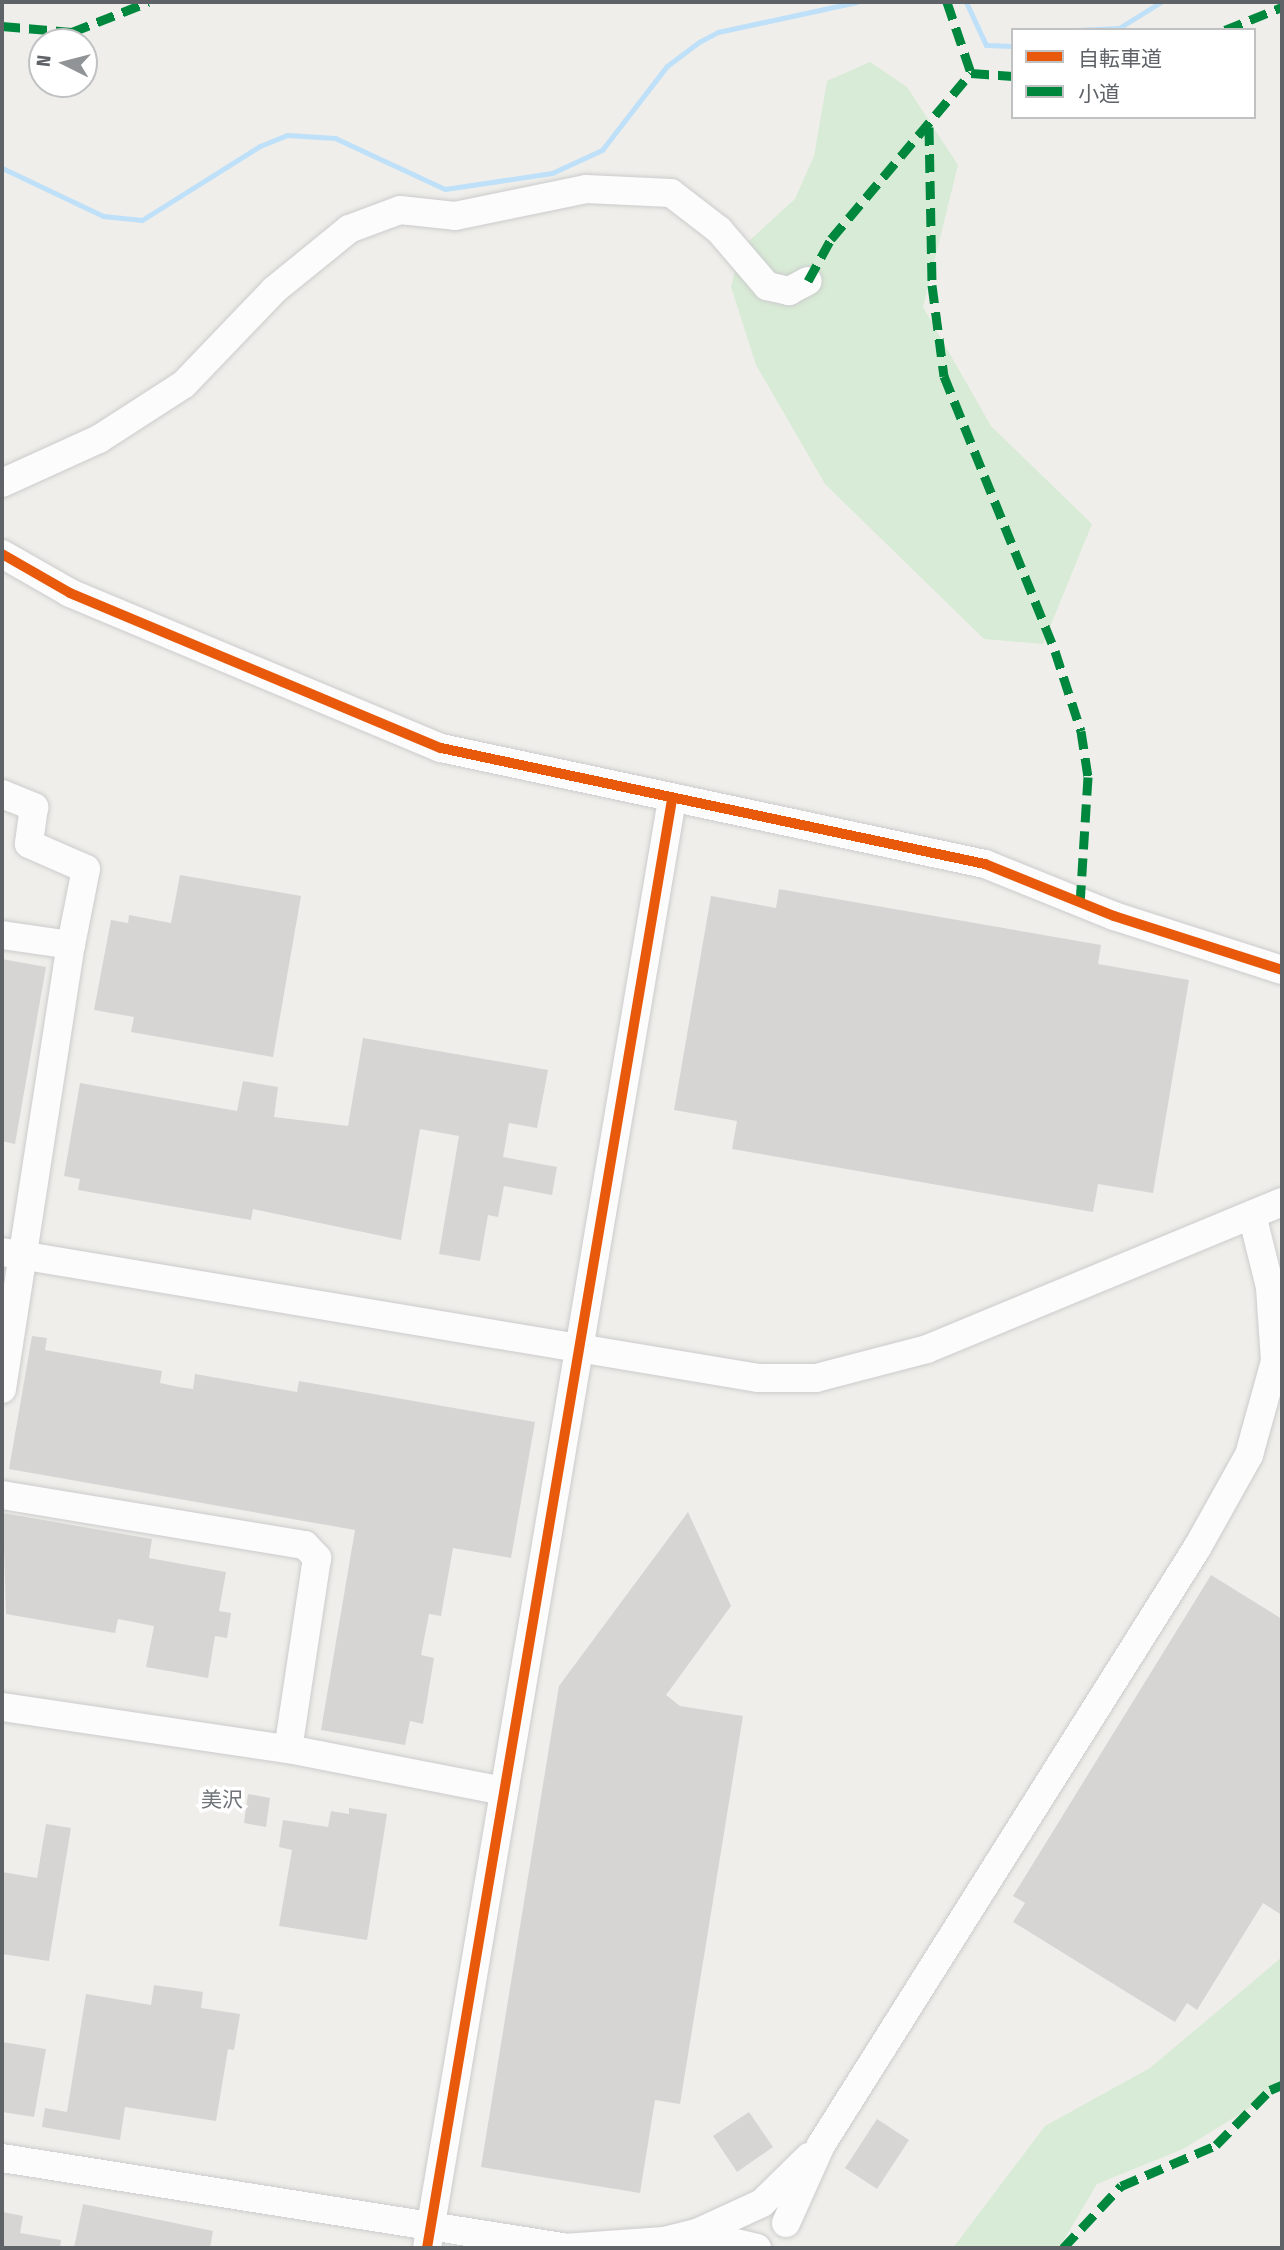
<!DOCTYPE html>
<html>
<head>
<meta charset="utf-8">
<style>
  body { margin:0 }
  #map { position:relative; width:1284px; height:2250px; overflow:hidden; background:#efeeea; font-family:"Fira Sans Condensed","Noto Sans JP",sans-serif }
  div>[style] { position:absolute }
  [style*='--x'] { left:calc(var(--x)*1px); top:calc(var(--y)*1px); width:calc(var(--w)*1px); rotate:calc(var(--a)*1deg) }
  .green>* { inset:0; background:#d8ebd6 }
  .stream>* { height:5px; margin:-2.5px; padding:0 2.5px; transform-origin:2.5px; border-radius:2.5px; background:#bfe0f9 }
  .building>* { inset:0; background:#d6d5d3 }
  .roads { filter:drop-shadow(0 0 2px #cbcccc) drop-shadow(0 0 2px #cbcccc) }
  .minor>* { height:28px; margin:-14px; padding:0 14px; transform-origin:14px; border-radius:14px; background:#fdfcfc }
  .quiet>* { height:9px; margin-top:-4.5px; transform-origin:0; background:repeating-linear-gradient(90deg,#00873e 0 18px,transparent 0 27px) }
  .cycleway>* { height:10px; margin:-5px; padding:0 5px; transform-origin:5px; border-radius:5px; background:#e8590c }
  span { translate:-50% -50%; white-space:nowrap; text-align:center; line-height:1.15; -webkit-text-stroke:7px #fff; paint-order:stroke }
  .quarter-label { font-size:21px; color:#70757a }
  .frame { position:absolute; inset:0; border:4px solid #5f6368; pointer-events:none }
  .legend { position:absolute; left:1011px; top:28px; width:245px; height:91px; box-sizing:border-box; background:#fff; border:2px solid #bfc1c3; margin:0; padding:9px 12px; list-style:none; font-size:21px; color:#5f6368 }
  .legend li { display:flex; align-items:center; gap:14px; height:35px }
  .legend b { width:35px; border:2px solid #bfc1c3 }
  .north { position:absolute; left:28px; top:28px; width:70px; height:70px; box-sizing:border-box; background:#fff; border:2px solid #bfc1c3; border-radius:50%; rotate:276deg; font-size:19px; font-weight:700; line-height:28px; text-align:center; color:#5f6368 }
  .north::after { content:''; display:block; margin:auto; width:24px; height:32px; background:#919496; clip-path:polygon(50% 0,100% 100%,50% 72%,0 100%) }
</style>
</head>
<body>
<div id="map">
  <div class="green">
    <i style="clip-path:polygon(870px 62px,907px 87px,958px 165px,923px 307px,991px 426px,1092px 524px,1043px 644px,984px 639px,825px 484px,756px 365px,731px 287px,740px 249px,795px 199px,814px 156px,827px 81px)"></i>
    <i style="clip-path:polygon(1282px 1957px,1282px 2088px,1183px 2149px,1097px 2184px,1059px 2248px,953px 2248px,1045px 2126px,1150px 2068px)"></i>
  </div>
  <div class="stream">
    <i style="--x:966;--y:2;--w:47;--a:65.1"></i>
    <i style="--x:986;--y:45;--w:27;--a:2"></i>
    <i style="--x:1075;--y:30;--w:44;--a:-2.6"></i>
    <i style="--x:1119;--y:28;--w:49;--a:-31.8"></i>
    <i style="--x:2;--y:168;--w:112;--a:25.4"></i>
    <i style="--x:103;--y:216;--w:39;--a:6"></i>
    <i style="--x:142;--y:220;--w:139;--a:-32.1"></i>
    <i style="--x:260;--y:146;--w:29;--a:-22"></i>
    <i style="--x:287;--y:135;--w:48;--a:3.6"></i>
    <i style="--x:335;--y:138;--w:121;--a:24.9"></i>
    <i style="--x:445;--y:189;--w:108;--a:-8.5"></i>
    <i style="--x:552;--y:173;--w:55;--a:-24.7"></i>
    <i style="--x:602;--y:150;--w:106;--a:-52.3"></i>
    <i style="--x:667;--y:66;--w:40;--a:-37"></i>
    <i style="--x:699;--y:42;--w:21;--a:-28"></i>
    <i style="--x:718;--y:32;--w:142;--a:-12.2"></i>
  </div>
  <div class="building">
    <i style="clip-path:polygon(180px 875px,301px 896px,273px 1057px,131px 1032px,134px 1017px,94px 1010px,111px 920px,128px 923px,129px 915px,171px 923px)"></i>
    <i style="clip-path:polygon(779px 889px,1101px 945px,1098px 964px,1189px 980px,1153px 1193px,1098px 1184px,1093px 1212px,732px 1149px,737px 1121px,674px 1110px,711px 896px,776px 908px)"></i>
    <i style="clip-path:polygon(2px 959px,46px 967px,15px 1144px,2px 1141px)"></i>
    <i style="clip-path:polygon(363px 1038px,548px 1070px,537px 1128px,509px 1123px,503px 1157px,557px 1167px,552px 1195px,504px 1186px,498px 1217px,488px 1215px,480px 1261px,439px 1254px,459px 1136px,420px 1129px,401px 1240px,253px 1209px,251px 1220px,78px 1190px,80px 1179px,64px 1176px,80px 1083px,237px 1111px,243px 1081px,278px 1087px,274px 1117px,348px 1126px)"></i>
    <i style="clip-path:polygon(32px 1336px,47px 1338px,45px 1350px,162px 1371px,160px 1383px,179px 1387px,193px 1389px,195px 1374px,297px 1392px,299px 1381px,535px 1422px,511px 1558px,453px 1548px,441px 1616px,429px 1614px,421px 1655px,434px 1658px,423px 1724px,410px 1721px,405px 1745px,321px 1730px,355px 1530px,9px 1469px)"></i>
    <i style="clip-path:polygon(688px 1512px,731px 1606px,666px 1695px,680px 1706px,743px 1716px,680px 2104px,655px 2100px,640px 2193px,481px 2167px,559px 1686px)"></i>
    <i style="clip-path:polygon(3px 1513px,152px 1539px,149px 1558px,226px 1572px,219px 1611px,231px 1613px,227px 1638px,215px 1636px,208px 1678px,146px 1667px,154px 1626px,118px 1619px,115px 1633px,6px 1614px)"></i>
    <i style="clip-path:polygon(1211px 1575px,1282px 1619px,1282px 1915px,1263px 1903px,1197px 2010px,1187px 2003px,1175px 2022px,1013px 1922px,1025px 1903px,1013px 1896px)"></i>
    <i style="clip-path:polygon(248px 1794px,270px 1798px,266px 1827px,244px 1823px)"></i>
    <i style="clip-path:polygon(349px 1808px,387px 1814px,367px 1940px,279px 1926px,292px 1850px,279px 1847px,283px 1820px,328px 1827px,331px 1811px,349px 1814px)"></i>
    <i style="clip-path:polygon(46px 1824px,71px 1828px,49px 1961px,2px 1954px,2px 1872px,37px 1878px)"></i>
    <i style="clip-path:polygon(154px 1985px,203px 1992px,201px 2008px,240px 2014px,234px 2050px,228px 2049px,216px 2121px,125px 2107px,120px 2140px,42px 2127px,45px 2108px,67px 2112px,86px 1994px,151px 2005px)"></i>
    <i style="clip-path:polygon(2px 2042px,46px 2049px,34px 2117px,2px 2112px)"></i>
    <i style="clip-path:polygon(749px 2112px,773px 2147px,737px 2172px,713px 2136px)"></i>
    <i style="clip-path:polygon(877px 2119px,909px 2140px,877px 2189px,845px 2168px)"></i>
    <i style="clip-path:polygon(83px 2204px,213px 2231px,210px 2248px,74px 2248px)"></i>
    <i style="clip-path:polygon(3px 2212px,23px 2216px,20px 2233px,61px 2240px,60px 2248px,2px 2248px)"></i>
  </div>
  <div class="roads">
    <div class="minor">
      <i style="--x:2;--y:483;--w:107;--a:-24.4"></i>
      <i style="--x:99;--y:439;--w:101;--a:-32.9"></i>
      <i style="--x:184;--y:384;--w:130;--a:-46.2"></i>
      <i style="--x:274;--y:290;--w:97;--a:-39.1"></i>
      <i style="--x:349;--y:229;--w:54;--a:-20.4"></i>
      <i style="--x:400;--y:210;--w:55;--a:6.2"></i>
      <i style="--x:455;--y:216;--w:134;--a:-11.6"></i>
      <i style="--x:586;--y:189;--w:85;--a:2.7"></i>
      <i style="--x:671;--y:193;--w:61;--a:37.6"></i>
      <i style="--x:719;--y:230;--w:74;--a:49.4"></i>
      <i style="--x:767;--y:286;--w:23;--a:13"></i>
      <i style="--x:789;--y:291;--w:21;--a:-28"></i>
      <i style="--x:2;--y:554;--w:78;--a:29.8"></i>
      <i style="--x:70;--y:593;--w:402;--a:22.7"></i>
      <i style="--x:441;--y:748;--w:556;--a:12.04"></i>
      <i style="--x:985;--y:864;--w:139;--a:22"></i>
      <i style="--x:1114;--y:916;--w:176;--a:17.8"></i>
      <i style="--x:2;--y:794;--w:35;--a:22"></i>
      <i style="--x:34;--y:807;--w:37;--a:98"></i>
      <i style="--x:29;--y:844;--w:62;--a:23.7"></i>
      <i style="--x:86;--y:869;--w:77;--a:101.2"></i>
      <i style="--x:71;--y:945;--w:70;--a:-171.8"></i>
      <i style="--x:2;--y:1252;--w:766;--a:9.46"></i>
      <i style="--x:758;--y:1378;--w:58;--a:0"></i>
      <i style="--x:816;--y:1378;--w:115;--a:-14.6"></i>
      <i style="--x:927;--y:1349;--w:384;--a:-22.5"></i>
      <i style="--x:2;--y:1389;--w:449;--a:-81.2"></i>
      <i style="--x:2;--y:1495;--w:307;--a:9.4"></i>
      <i style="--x:305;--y:1545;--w:18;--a:47"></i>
      <i style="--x:317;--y:1558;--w:193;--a:98.6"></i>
      <i style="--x:2;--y:1707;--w:289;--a:8.4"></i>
      <i style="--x:288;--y:1749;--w:220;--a:11"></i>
      <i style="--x:2;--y:2158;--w:567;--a:9.03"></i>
      <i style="--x:786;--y:2223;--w:85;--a:-65.8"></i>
      <i style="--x:821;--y:2145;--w:706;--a:-57.8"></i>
      <i style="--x:1197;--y:1548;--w:107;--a:-60.8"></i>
      <i style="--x:1249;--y:1455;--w:98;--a:-74.5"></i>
      <i style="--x:1275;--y:1361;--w:74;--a:-93.9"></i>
      <i style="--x:1270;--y:1287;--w:74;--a:-104"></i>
      <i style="--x:692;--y:2244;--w:26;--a:-11"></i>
      <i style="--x:718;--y:2239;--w:40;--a:13"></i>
      <i style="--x:427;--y:2248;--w:1469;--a:-80.4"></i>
      <i style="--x:564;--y:2248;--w:100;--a:-4"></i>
      <i style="--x:664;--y:2241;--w:36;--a:-14"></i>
      <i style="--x:699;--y:2232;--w:69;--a:-24.7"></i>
      <i style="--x:762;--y:2203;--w:66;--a:-44.4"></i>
    </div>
  </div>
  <div class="quiet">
    <i style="--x:947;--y:2;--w:75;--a:71.3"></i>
    <i style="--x:2;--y:26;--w:70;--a:4.9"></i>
    <i style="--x:72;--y:32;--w:82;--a:-21.5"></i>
    <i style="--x:1225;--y:30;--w:61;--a:-22"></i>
    <i style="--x:971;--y:73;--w:42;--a:4.1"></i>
    <i style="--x:929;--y:127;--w:158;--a:88.9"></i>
    <i style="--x:932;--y:285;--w:92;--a:82.5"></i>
    <i style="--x:944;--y:376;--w:297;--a:68"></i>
    <i style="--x:1055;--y:651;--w:84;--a:72"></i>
    <i style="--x:1081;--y:731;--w:47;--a:81.3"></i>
    <i style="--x:1088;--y:777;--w:126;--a:93.6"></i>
    <i style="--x:808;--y:281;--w:48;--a:-61.3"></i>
    <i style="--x:831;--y:239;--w:217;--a:-49.9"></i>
    <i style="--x:1063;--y:2248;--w:85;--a:-46.9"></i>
    <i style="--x:1121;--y:2186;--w:103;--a:-23.3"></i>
    <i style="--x:1216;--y:2145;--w:77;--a:-45.5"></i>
    <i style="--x:1270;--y:2090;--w:13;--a:-23"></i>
  </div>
  <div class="cycleway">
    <i style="--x:2;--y:554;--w:78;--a:29.8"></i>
    <i style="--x:70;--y:593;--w:402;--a:22.7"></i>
    <i style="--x:441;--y:748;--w:556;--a:12.04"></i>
    <i style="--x:985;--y:864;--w:139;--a:22"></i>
    <i style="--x:1114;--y:916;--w:176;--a:17.8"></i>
    <i style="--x:427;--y:2248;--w:1469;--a:-80.4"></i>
  </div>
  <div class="quarter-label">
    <span style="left:222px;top:1800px">美沢</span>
  </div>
  <div class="frame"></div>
  <ul class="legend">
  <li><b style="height:9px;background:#e8590c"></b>自転車道</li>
  <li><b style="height:9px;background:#00873e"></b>小道</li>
  </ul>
  <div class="north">N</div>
</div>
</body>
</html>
